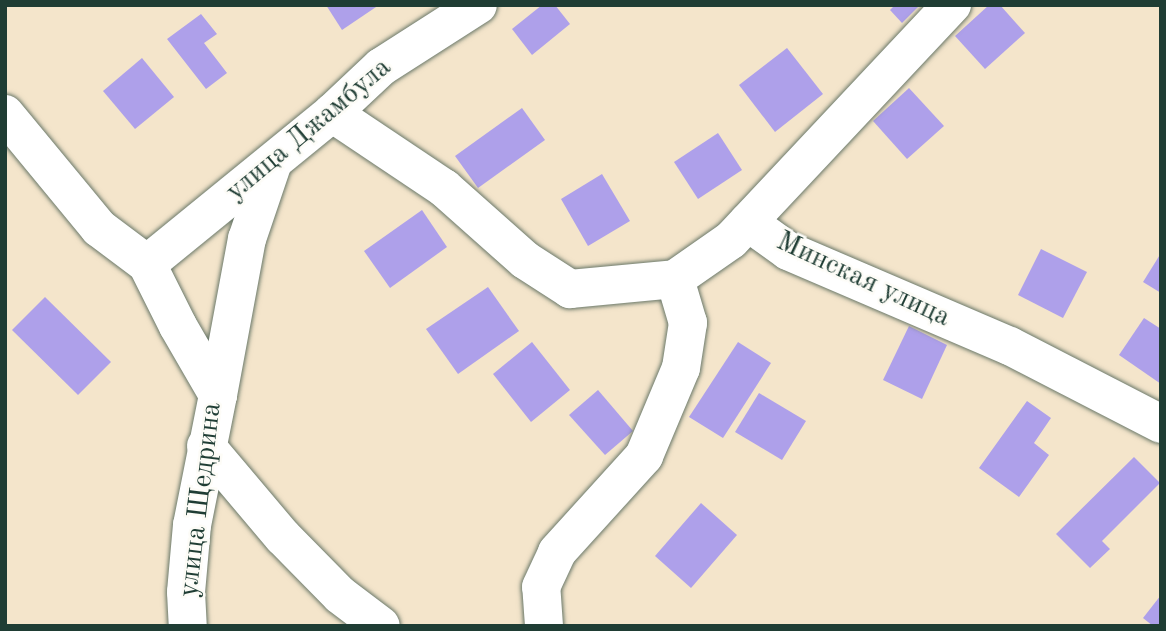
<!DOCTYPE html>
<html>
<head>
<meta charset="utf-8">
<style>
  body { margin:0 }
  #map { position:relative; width:1166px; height:631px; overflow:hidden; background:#f4e5cb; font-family:"Old Standard TT",serif }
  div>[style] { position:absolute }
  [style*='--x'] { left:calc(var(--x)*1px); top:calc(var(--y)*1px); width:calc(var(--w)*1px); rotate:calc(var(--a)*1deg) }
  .building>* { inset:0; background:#aea0ea }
  .roads { filter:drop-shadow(0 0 2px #6a7869) drop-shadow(0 0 2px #6a7869) }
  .street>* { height:38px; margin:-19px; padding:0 19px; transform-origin:19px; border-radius:19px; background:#fff }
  span { translate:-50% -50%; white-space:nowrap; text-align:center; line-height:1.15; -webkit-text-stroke:5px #fdfcf7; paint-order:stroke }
  .street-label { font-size:28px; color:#1f3d34 }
  .frame { position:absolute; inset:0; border:7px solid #1f3d34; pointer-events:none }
</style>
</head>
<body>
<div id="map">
  <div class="building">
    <i style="clip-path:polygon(326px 5px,379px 5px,342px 30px)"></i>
    <i style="clip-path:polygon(542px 5px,555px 5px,570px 24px,532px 55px,512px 29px)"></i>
    <i style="clip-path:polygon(895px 5px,920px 5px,902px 23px,890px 10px)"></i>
    <i style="clip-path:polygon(989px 5px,1000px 5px,1025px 33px,985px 69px,955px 36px)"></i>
    <i style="clip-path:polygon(201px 14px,217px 34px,204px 43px,227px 73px,206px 89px,167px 39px)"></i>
    <i style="clip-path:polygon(787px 48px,823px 94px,775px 132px,739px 85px)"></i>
    <i style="clip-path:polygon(142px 58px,174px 97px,135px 129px,103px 91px)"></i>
    <i style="clip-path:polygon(909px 88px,944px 126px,907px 159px,873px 121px)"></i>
    <i style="clip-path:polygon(522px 108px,545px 140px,478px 188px,455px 156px)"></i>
    <i style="clip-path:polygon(718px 133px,742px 170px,698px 199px,674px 162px)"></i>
    <i style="clip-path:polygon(602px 174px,630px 221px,588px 246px,561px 199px)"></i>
    <i style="clip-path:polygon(422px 210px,447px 247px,390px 288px,364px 251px)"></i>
    <i style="clip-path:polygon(1041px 249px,1087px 272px,1063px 318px,1018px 295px)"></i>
    <i style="clip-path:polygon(1161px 253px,1161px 293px,1143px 282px)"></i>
    <i style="clip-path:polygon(488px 287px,519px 331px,458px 374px,426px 329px)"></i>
    <i style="clip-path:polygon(45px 297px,111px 362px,78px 395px,12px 330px)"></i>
    <i style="clip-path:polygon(1144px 318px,1161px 329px,1161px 384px,1119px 355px)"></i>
    <i style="clip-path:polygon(909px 326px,947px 345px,922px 399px,883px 380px)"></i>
    <i style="clip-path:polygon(532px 342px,570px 390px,531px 422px,493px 374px)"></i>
    <i style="clip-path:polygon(738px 342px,771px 363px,723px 438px,689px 417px)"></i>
    <i style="clip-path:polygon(598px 390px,633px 431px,605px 455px,569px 415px)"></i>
    <i style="clip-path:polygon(759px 393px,806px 421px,782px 460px,735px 432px)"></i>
    <i style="clip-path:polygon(1027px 401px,1051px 418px,1034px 443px,1049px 455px,1019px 497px,979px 468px)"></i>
    <i style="clip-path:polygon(1134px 457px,1160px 483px,1102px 541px,1110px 549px,1090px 568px,1056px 534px)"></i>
    <i style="clip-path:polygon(701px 503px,737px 535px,691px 588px,655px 556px)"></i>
    <i style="clip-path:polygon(1161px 595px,1161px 626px,1153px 626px,1143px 618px)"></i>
  </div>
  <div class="roads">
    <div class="street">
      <i style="--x:332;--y:113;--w:135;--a:33.8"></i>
      <i style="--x:444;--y:188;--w:108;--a:41.6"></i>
      <i style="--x:525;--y:260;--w:54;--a:32.8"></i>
      <i style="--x:570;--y:289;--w:105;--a:-5.4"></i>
      <i style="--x:675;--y:279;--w:68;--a:-34.9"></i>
      <i style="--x:731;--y:240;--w:323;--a:-46.8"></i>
      <i style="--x:5;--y:114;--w:148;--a:50.5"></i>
      <i style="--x:99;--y:228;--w:60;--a:36.9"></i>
      <i style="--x:147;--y:264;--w:69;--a:63.4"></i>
      <i style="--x:178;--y:326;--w:80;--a:59.9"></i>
      <i style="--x:218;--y:395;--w:133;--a:101.3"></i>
      <i style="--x:192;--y:525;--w:67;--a:95.1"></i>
      <i style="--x:186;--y:592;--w:34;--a:87"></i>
      <i style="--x:748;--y:222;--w:49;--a:35.9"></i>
      <i style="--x:788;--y:251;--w:241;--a:23.2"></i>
      <i style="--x:1010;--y:346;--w:170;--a:27.3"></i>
      <i style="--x:147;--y:264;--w:239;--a:-39.2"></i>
      <i style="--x:332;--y:113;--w:67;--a:-43.2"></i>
      <i style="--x:381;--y:67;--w:115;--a:-32.6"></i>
      <i style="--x:218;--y:395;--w:159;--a:-79.5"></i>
      <i style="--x:247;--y:239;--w:81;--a:-71.3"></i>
      <i style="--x:206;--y:446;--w:119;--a:49.8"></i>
      <i style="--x:283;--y:537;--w:81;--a:45.5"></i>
      <i style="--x:340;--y:595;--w:51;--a:37.1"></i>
      <i style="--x:544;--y:626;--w:39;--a:-94"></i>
      <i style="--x:541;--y:587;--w:38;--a:-65"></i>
      <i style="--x:557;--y:552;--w:130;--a:-47.8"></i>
      <i style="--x:644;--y:456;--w:95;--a:-67.2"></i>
      <i style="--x:681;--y:368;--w:46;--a:-81.2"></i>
      <i style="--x:688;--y:323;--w:46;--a:-106.5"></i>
    </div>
  </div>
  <div class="street-label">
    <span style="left:309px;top:130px;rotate:-40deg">улица Джамбула</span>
    <span style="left:863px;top:280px;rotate:25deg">Минская улица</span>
    <span style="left:201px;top:500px;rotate:-83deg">улица Щедрина</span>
  </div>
  <div class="frame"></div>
</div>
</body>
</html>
